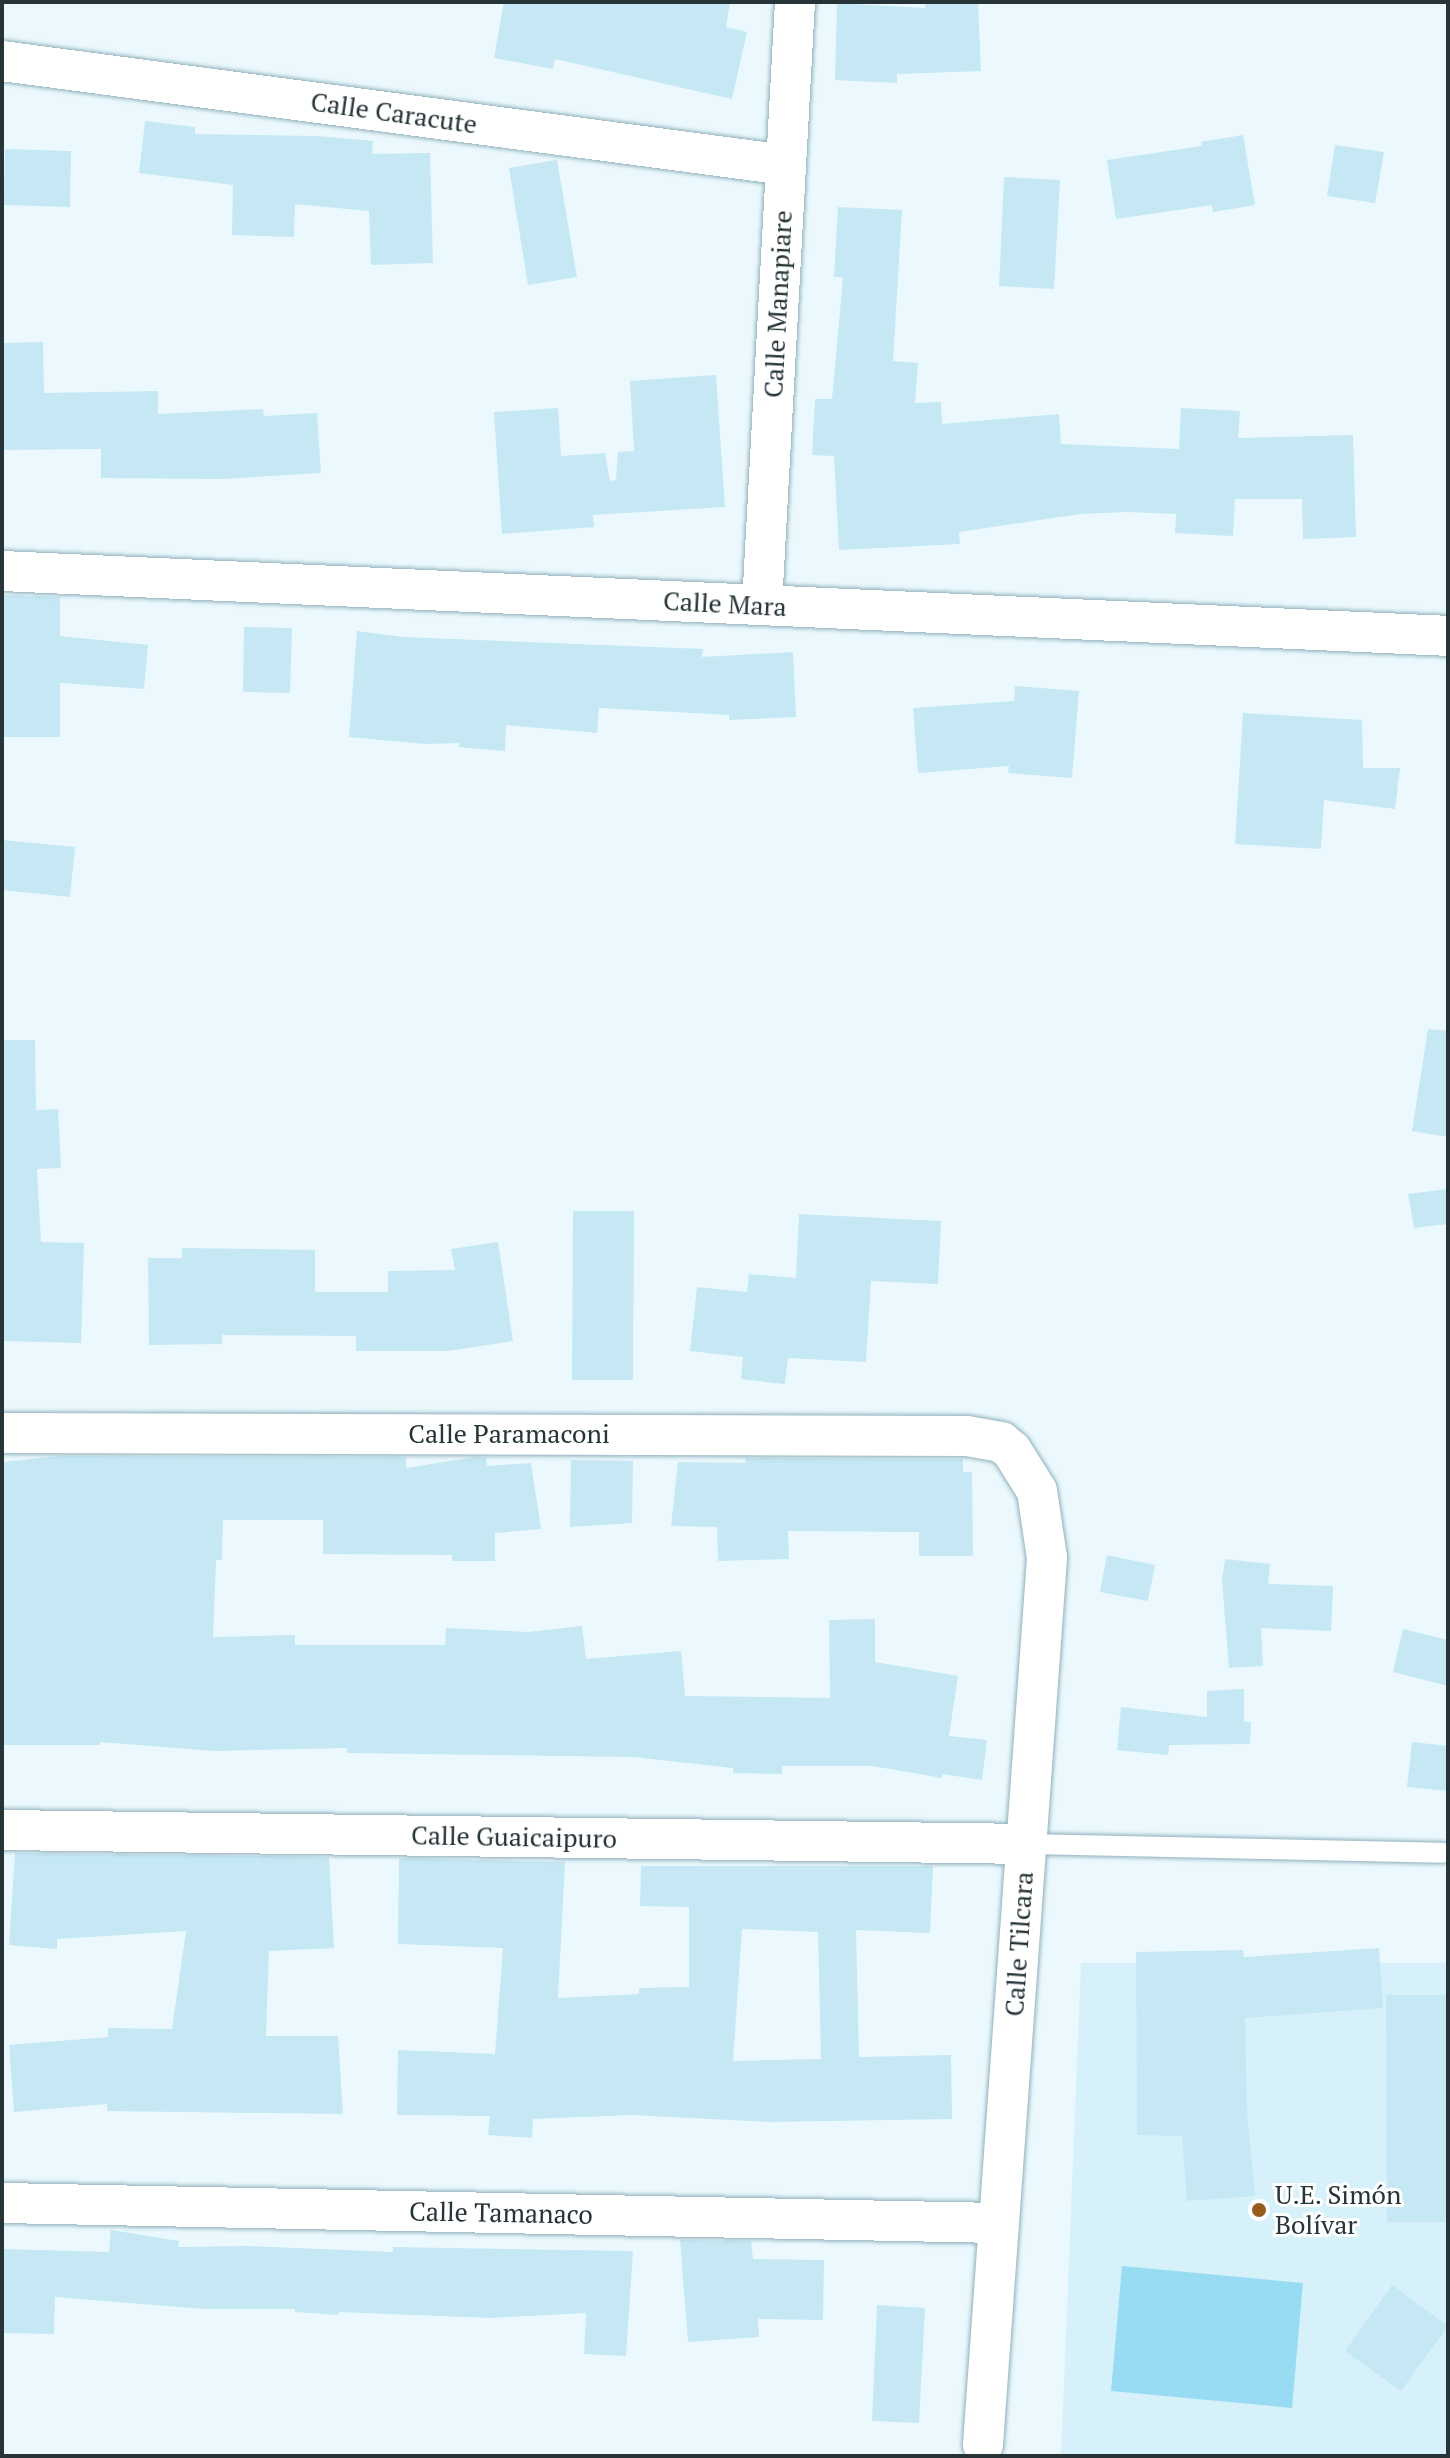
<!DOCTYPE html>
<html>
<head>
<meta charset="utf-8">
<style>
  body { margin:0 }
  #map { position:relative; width:1450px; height:2458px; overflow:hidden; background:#ebf9fe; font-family:"PT Serif",serif }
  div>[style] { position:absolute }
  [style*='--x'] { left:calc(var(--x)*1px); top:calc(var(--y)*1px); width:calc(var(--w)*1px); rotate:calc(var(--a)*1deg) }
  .built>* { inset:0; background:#d7f1fa }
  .green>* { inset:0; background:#98dcf3 }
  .building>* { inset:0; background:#c5e8f4 }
  .roads { filter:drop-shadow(0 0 2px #8fb0bb) drop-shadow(0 0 2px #8fb0bb) }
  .service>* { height:20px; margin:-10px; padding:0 10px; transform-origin:10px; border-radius:10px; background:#fff }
  .minor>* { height:40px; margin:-20px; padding:0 20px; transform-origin:20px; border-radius:20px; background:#fff }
  .dots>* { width:22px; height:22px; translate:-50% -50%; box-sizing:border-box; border:4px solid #fff; border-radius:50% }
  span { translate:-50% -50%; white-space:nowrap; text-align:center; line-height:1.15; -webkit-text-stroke:6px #fff; paint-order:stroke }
  .street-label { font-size:26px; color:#263438 }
  .poi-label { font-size:26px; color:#263438 }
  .left { translate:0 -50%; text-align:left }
  .frame { position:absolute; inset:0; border:4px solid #263438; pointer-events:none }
</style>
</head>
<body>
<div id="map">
  <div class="built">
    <i style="clip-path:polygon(1081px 1963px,1448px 1963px,1448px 2456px,1061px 2456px)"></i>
  </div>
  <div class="green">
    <i style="clip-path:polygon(1122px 2266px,1303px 2283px,1292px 2408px,1111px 2391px)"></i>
  </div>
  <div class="building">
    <i style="clip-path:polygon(504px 2px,730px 2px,726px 27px,747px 32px,732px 99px,555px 59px,553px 69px,494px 58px)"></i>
    <i style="clip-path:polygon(925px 2px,978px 2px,981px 71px,897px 74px,897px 83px,835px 80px,837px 3px,925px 8px)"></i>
    <i style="clip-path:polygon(145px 121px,195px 127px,195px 134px,317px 136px,373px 141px,372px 154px,430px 153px,433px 263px,371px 265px,369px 211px,295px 204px,294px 237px,232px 235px,233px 185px,139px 173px)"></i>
    <i style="clip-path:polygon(1243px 135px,1255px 205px,1213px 212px,1212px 205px,1116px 219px,1107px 160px,1202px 146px,1201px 142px)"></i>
    <i style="clip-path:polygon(1335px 145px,1384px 152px,1375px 203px,1327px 196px)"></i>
    <i style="clip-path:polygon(5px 149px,71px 151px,70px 207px,4px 205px)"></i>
    <i style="clip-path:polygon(557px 160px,577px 277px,528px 285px,509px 168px)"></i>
    <i style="clip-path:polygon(1004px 177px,1060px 180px,1054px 289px,999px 286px)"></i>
    <i style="clip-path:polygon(838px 207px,902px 210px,893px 361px,918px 363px,915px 403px,941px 402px,942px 424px,1059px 414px,1061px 444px,1179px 449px,1181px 408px,1240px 411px,1238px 438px,1353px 435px,1356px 537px,1303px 539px,1302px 499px,1235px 499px,1233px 536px,1175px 533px,1176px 514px,1126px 512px,1081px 514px,959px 532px,960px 544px,839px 550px,834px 456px,812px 455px,815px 399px,832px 399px,843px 277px,834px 277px)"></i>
    <i style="clip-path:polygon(43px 342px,44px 393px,158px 391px,158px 414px,263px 409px,264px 416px,317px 413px,321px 473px,221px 479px,101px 478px,101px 449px,2px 450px,2px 343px)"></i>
    <i style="clip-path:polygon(716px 375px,725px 507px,593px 515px,594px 527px,502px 534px,494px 412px,558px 408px,561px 456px,605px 453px,610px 481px,616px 480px,618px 452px,634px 451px,630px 381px)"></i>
    <i style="clip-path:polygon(2px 595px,60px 597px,60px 636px,148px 645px,144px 689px,60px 683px,60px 737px,2px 737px)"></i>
    <i style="clip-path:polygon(244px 627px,292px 628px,290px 693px,243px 692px)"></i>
    <i style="clip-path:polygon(357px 631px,403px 637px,703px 649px,702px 657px,793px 652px,796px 717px,729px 720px,729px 715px,599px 708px,597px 733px,506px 725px,505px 751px,459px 747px,459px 743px,426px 744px,349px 737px)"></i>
    <i style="clip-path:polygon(1015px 686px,1079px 691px,1072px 778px,1008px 773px,1009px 766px,918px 773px,913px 708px,1014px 701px)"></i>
    <i style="clip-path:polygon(1243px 713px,1362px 720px,1363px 768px,1400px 768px,1395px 809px,1324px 800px,1321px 849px,1235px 844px)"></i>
    <i style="clip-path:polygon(2px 840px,75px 847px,70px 897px,2px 890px)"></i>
    <i style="clip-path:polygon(1428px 1029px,1448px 1031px,1448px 1137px,1412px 1131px)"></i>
    <i style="clip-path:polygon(2px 1040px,35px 1040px,36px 1110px,58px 1109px,61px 1168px,37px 1169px,41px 1242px,84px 1243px,81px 1343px,2px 1341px)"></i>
    <i style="clip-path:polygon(1448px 1189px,1448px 1224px,1414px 1228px,1408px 1194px)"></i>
    <i style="clip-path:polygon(573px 1211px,634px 1211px,633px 1380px,572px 1380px)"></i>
    <i style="clip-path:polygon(799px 1214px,941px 1221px,938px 1284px,871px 1281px,866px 1362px,788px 1358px,785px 1384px,741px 1379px,743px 1357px,690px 1351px,697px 1287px,747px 1292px,749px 1274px,796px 1278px)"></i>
    <i style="clip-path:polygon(498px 1242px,513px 1341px,448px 1351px,356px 1351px,356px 1336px,222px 1335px,222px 1344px,149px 1345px,148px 1258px,182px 1258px,182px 1248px,315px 1250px,315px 1292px,388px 1292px,388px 1271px,455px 1270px,451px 1249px)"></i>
    <i style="clip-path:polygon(60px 1456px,406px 1457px,406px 1468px,475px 1457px,486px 1458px,487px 1466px,531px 1463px,541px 1529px,495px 1533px,495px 1561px,452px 1561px,452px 1555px,323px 1554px,323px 1520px,223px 1520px,222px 1560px,216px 1560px,213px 1637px,295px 1635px,295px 1645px,445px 1645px,446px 1628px,528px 1632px,582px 1626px,586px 1659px,681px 1651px,685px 1696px,830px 1698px,829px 1620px,875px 1619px,875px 1662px,958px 1676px,949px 1736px,987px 1740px,982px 1780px,942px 1774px,942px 1778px,872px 1766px,782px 1766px,782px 1774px,733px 1773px,733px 1768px,633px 1757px,347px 1753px,347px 1748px,214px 1751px,100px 1742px,100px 1745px,2px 1745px,2px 1462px)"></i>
    <i style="clip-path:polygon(745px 1458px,963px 1459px,963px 1472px,972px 1472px,973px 1556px,919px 1556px,919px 1532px,788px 1531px,789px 1559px,718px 1561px,717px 1527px,671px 1526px,678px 1462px,746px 1463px)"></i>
    <i style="clip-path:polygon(571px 1460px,633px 1461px,632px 1523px,570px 1527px)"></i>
    <i style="clip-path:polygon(1107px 1555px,1155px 1565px,1148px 1601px,1100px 1592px)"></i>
    <i style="clip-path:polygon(1225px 1559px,1270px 1564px,1268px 1584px,1333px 1586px,1331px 1631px,1261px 1628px,1263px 1666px,1229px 1668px,1222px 1581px)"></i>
    <i style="clip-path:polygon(1403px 1629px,1448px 1640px,1448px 1686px,1393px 1672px)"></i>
    <i style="clip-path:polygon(1244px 1689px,1244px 1722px,1251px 1722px,1250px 1744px,1169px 1745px,1168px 1755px,1117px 1750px,1121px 1707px,1207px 1717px,1207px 1691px)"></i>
    <i style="clip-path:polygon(1412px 1742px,1448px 1746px,1448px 1791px,1407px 1787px)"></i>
    <i style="clip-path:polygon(15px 1853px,329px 1857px,334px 1948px,269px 1951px,266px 2036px,338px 2036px,343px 2114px,107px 2111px,107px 2104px,14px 2112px,9px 2045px,108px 2037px,108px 2028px,172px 2029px,186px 1931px,57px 1939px,57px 1949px,9px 1945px)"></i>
    <i style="clip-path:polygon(evenodd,399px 1858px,565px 1862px,558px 1998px,639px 1994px,639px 1988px,689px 1987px,689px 1907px,640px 1906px,641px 1866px,933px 1866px,930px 1933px,856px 1930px,859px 2057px,951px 2055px,952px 2119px,768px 2122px,632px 2115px,533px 2119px,532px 2138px,488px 2135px,490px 2116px,397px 2115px,398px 2050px,495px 2054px,503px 1948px,398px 1944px,399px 1858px,742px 1929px,818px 1932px,821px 2059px,733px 2061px,742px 1929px)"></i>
    <i style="clip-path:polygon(1379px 1948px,1383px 2008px,1245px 2018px,1247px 2111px,1255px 2196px,1187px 2201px,1182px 2136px,1137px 2135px,1136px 1952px,1243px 1950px,1244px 1957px)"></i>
    <i style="clip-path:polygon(1386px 1995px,1447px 1995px,1448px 2222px,1387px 2222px)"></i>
    <i style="clip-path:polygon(111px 2230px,179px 2241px,178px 2247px,246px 2246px,393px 2252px,393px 2247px,633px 2251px,626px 2356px,584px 2354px,586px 2313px,490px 2318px,339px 2312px,339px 2315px,295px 2312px,295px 2309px,204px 2309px,55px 2297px,54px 2334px,2px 2333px,2px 2249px,109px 2252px)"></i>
    <i style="clip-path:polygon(680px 2240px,751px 2241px,753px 2259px,824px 2260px,823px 2320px,758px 2319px,759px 2337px,688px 2342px)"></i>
    <i style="clip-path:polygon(1392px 2285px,1448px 2326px,1401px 2391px,1345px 2351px)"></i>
    <i style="clip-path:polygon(877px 2305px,925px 2308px,919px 2423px,872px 2421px)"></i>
  </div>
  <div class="roads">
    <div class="service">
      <i style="--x:1026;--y:1844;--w:417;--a:1.2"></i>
    </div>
    <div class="minor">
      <i style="--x:2;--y:61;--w:791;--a:7.56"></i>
      <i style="--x:2;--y:571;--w:1447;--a:2.57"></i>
      <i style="--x:762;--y:605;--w:604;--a:-86.87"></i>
      <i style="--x:2;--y:1433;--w:965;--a:0.18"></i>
      <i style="--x:967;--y:1436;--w:35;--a:10"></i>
      <i style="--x:1001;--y:1442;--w:14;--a:39"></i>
      <i style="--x:1012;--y:1451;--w:47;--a:58"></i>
      <i style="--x:1037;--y:1491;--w:68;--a:81.5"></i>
      <i style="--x:1047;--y:1558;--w:889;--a:94.13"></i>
      <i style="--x:2;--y:1830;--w:1024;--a:0.78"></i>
      <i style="--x:2;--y:2203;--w:997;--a:1.15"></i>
    </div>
  </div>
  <div class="dots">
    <i style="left:1259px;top:2210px;background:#985b1e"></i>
  </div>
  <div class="street-label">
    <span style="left:394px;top:113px;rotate:8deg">Calle Caracute</span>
    <span style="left:778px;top:304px;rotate:-87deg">Calle Manapiare</span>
    <span style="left:725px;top:604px;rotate:3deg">Calle Mara</span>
    <span style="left:509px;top:1434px">Calle Paramaconi</span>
    <span style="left:514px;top:1837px;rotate:1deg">Calle Guaicaipuro</span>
    <span style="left:1019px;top:1944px;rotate:-86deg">Calle Tilcara</span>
    <span style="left:501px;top:2213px;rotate:1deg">Calle Tamanaco</span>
  </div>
  <div class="poi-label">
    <span class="left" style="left:1275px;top:2210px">U.E. Simón<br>Bolívar</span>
  </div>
  <div class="frame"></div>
</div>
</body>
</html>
